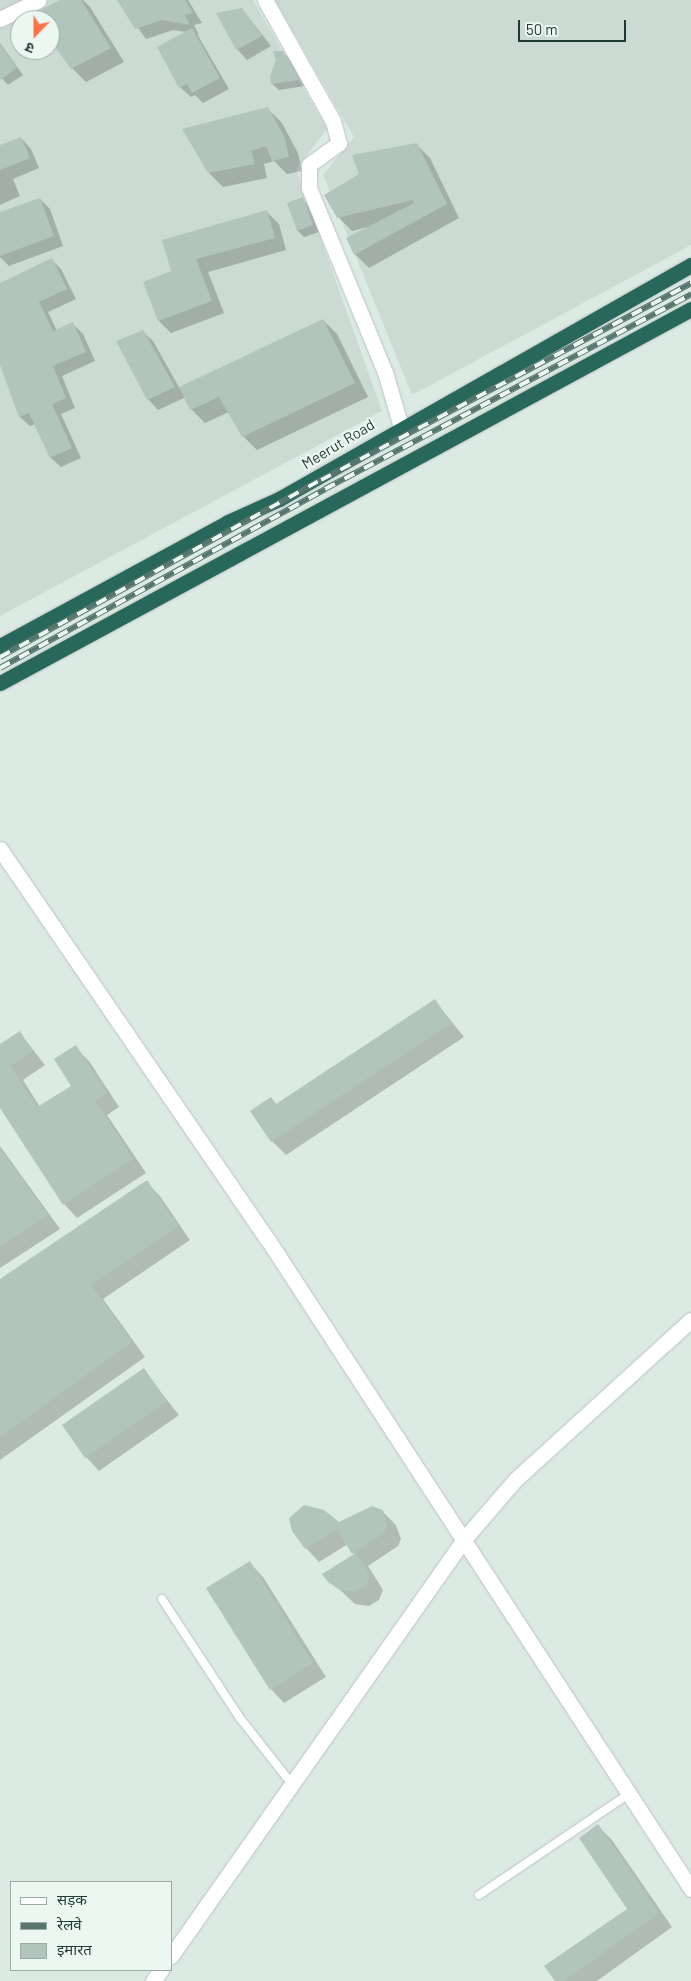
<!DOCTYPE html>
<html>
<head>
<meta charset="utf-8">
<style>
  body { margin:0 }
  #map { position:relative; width:691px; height:1981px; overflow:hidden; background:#dceae4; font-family:Barlow,"Noto Sans Devanagari",sans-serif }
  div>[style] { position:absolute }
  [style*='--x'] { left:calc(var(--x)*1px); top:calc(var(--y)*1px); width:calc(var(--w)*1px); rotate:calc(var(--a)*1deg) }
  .built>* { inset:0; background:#cbdad3 }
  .shadow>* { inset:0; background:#0003 }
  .building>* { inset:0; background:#b2c5bd }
  .roads { filter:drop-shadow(0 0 1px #bcc4c2) drop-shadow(0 0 1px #bcc4c2) }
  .lane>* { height:8px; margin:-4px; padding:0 4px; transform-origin:4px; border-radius:4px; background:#fff }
  .street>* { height:15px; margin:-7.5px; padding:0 7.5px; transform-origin:7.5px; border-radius:7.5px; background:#fff }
  .highway>* { height:15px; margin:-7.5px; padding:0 7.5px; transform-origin:7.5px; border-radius:7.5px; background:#28685b }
  .rail>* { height:5.5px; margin-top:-2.75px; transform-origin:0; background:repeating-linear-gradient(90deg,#edf7f2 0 11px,#57766e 0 22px); box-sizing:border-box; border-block:1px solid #57766e }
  span { translate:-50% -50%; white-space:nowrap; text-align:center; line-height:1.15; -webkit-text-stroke:4.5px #edf7f2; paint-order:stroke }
  .street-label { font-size:15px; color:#1e3a32 }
  .legend { position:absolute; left:10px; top:1881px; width:162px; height:90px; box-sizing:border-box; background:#edf7f2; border:1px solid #9aaba5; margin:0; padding:6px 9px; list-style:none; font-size:15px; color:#1e3a32 }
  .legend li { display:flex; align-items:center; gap:10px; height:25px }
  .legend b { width:25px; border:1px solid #9aaba5 }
  .north { position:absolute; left:10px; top:10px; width:50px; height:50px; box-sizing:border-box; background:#edf7f2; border:1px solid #9aaba5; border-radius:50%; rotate:202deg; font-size:14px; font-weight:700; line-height:20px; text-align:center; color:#1e3a32 }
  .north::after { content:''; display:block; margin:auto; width:18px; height:22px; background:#fb7549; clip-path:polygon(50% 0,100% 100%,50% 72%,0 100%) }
  .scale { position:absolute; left:518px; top:20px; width:108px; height:22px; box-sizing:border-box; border:2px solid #1e3a32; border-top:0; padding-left:6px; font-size:15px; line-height:18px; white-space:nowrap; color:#1e3a32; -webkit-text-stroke:4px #edf7f2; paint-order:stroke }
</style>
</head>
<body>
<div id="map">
  <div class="built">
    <i style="clip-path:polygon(evenodd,0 0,253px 0,327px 129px,296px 169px,382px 411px,0 616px,0 0,20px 20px,50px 20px,50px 50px,20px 50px,20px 20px)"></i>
    <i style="clip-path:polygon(275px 0,691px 0,691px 245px,412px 395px,323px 175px,354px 137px)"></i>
  </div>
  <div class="shadow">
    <i style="clip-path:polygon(63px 0,83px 0,90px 7px,124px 62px,86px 82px,72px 68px,50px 38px,50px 20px,37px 20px)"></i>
    <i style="clip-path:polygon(118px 0,188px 0,202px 23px,194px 25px,199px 35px,197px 34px,229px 89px,203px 103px,195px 95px,191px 97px,180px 87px,186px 32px,173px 30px,146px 39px)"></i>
    <i style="clip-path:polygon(242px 9px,271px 46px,247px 60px,237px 49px)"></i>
    <i style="clip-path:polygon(0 43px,23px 75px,8px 85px,0 76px)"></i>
    <i style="clip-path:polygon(282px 52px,290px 59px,305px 86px,279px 90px,272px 84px)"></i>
    <i style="clip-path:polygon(268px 109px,282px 123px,298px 153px,302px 171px,287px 174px,274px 161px,264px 164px,267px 178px,223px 187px,209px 173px)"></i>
    <i style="clip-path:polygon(21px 138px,31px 149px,39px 168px,13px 179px,20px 196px,0 205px,0 147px)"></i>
    <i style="clip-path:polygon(416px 144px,430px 158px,459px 218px,369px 268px,355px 254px,367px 227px,352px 231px,338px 217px,361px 175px)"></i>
    <i style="clip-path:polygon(40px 199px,50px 209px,63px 246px,9px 266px,0 257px,0 213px)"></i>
    <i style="clip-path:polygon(302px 199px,309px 206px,319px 232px,304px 237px,298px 231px)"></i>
    <i style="clip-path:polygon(267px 212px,279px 224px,286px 250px,208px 272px,224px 313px,171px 333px,159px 321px,172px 272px)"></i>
    <i style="clip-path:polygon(51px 259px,61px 269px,76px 299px,48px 312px,57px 331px,73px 324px,83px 334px,95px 361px,62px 376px,75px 408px,61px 414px,81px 458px,61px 467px,51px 458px,36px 424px,30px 426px,20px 417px,0 362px,0 285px)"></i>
    <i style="clip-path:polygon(323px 320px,337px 334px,368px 397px,257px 450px,243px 436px,229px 412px,205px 423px,191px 409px,186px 397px,158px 410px,148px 399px,142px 331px,153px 341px,180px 389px)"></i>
    <i style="clip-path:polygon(435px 1001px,464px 1037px,286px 1155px,272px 1141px,271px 1099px,277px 1105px)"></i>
    <i style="clip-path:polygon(20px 1033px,45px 1065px,23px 1080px,40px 1107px,73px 1086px,75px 1047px,89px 1061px,119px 1107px,107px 1115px,146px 1173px,77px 1218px,64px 1204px,0 1106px,0 1046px)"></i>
    <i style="clip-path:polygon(0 1146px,60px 1229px,0 1268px)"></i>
    <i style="clip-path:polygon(146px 1182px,160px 1196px,190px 1240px,103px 1299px,145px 1357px,0 1460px,0 1281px)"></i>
    <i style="clip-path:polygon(143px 1370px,179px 1415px,99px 1471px,86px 1457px)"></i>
    <i style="clip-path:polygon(382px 1511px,396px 1525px,401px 1539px,398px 1546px,368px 1566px,383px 1590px,379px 1600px,369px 1606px,355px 1604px,338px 1588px,355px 1555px,348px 1544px,319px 1562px,306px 1548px,339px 1523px)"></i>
    <i style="clip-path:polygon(250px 1563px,263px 1577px,326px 1677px,284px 1703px,271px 1689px)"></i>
    <i style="clip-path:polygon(598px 1826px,612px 1840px,672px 1927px,597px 1981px,556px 1981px,629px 1909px)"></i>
  </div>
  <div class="building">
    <i style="clip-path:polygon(60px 0,81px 0,111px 48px,71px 69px,50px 40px,50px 20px,21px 20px)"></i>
    <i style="clip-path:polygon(117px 0,185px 0,193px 13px,185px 15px,190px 25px,162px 20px,135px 29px)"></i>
    <i style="clip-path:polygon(242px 8px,262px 36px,236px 50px,216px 13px)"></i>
    <i style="clip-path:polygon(192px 28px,220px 78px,192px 93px,187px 84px,179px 88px,157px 47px)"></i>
    <i style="clip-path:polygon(0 44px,17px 68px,0 80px)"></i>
    <i style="clip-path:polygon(273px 51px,283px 51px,299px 80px,271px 84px,270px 76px,276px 60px)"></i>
    <i style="clip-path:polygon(268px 107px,285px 138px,289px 157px,272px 161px,266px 146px,251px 151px,255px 164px,208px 173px,182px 129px)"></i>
    <i style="clip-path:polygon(21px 137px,30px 158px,0 170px,0 145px)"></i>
    <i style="clip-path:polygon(417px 143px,447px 204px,354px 255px,346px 238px,414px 203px,413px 200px,337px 218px,324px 195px,359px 174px,352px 155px)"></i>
    <i style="clip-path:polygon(303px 197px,313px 225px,297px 231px,287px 203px)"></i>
    <i style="clip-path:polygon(40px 198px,54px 236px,0 256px,0 212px)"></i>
    <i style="clip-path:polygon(267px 210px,275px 238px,196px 259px,212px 301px,158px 321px,143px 282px,171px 271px,162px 240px)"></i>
    <i style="clip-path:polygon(52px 258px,67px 289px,39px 302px,53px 331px,73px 322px,86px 352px,53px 366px,66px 398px,52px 404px,72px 448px,50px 458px,29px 413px,19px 417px,0 365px,0 283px)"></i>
    <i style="clip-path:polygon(323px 319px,355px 383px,242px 437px,219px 397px,190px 410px,179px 387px)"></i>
    <i style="clip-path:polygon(143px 330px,175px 387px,147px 400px,116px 341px)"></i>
    <i style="clip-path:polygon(435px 999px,451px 1023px,271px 1142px,250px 1111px,271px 1097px,276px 1104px)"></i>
    <i style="clip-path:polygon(20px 1031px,32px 1051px,10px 1066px,37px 1107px,71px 1086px,54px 1059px,76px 1045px,107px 1093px,95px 1101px,133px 1159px,63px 1205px,0 1108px,0 1044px)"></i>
    <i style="clip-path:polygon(0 1149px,48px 1215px,0 1246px)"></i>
    <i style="clip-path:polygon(147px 1180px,178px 1226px,91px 1285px,132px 1342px,0 1437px,0 1279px)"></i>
    <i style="clip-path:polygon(144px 1368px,167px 1401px,85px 1458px,62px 1425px)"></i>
    <i style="clip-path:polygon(304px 1505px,324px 1510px,339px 1522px,372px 1506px,383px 1510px,387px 1525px,384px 1533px,352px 1554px,337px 1529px,305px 1549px,292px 1531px,289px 1518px)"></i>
    <i style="clip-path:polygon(356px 1553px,370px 1575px,365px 1587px,355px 1592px,340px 1590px,328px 1582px,322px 1574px)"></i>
    <i style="clip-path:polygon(250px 1561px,313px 1663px,270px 1690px,206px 1588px)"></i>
    <i style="clip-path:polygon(598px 1824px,659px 1913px,564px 1981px,555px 1981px,544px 1966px,627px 1909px,579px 1838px)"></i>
  </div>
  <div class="roads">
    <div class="lane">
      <i style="--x:162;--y:1599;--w:142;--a:56.8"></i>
      <i style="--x:240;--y:1718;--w:84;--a:51.8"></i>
      <i style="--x:479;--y:1895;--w:181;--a:-34"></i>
    </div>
    <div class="street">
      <i style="--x:265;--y:0;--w:139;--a:60.7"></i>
      <i style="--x:333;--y:121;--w:23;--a:75"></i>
      <i style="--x:339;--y:143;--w:37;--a:144"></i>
      <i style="--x:309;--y:165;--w:23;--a:90"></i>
      <i style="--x:309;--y:188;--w:199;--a:67.6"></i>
      <i style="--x:385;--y:372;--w:57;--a:73.8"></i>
      <i style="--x:0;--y:19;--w:43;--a:-26"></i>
      <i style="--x:0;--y:849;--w:474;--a:55.6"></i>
      <i style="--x:268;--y:1240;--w:775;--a:56.9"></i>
      <i style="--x:171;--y:1956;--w:511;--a:-54.88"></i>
      <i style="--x:465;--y:1538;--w:78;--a:-49.2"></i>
      <i style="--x:516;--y:1479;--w:236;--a:-42.3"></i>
      <i style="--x:153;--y:1981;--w:14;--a:-54"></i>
    </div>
    <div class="highway">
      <i style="--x:0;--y:646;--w:260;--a:-28.5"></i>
      <i style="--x:228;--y:522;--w:56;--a:-24.3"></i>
      <i style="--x:279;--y:499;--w:474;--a:-29.6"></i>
      <i style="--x:0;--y:683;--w:786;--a:-28.42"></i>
    </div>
  </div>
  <div class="rail">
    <i style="--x:0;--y:657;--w:367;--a:-28.9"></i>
    <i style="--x:321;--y:480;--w:419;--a:-28"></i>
    <i style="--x:0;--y:668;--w:371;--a:-28.8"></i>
    <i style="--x:325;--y:489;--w:415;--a:-28"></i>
  </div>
  <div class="street-label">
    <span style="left:338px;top:444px;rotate:-31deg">Meerut Road</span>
  </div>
  <ul class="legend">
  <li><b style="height:6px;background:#fff"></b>सड़क</li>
  <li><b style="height:6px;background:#57766e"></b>रेलवे</li>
  <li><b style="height:14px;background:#b2c5bd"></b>इमारत</li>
  </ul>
  <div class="north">उ</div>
  <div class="scale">50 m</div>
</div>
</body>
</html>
